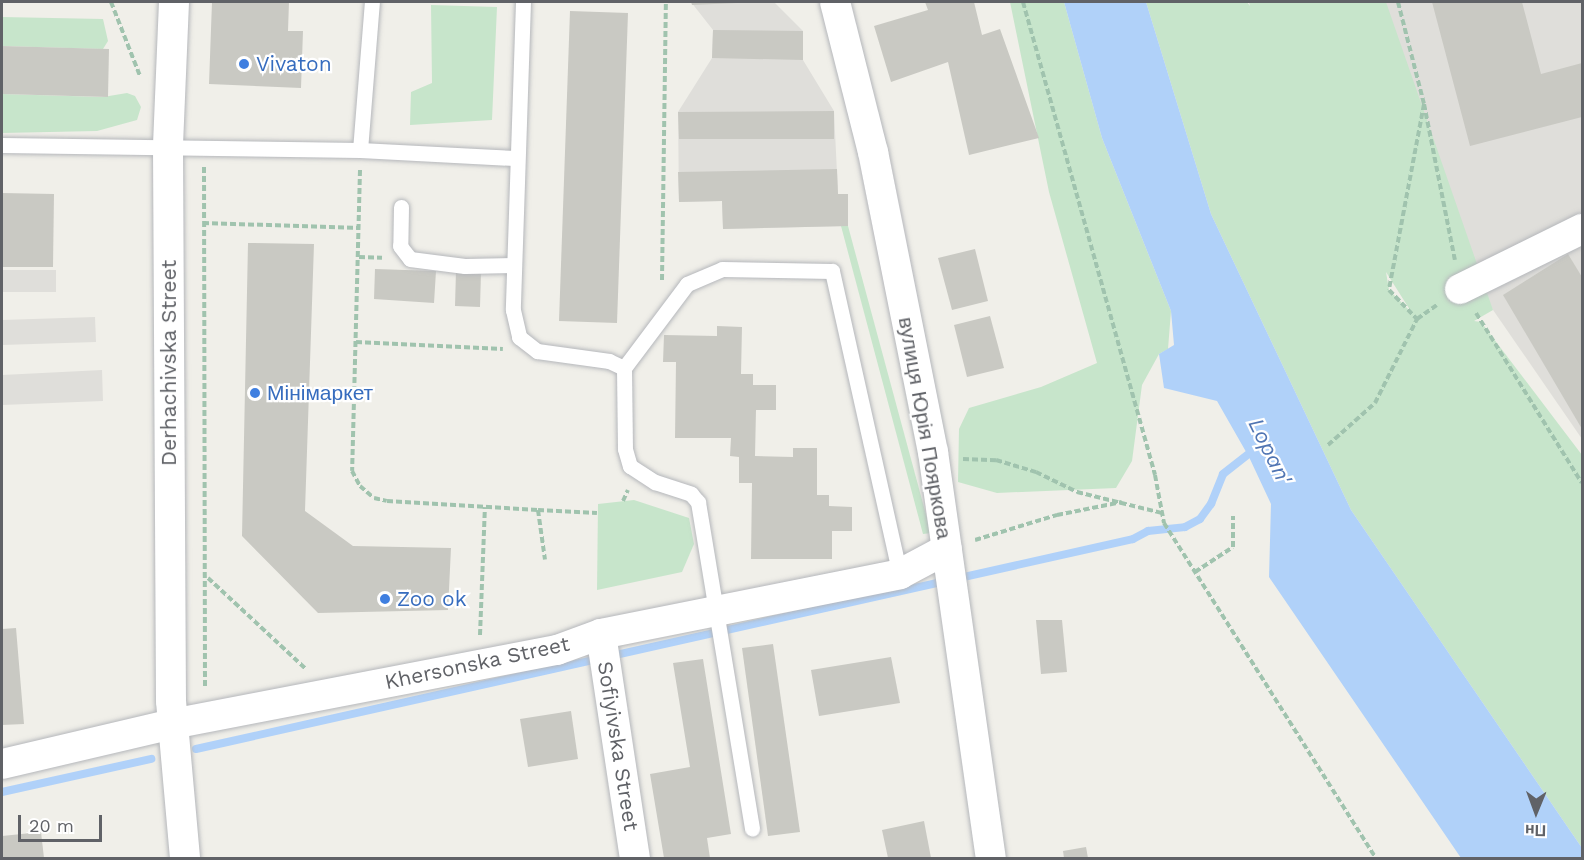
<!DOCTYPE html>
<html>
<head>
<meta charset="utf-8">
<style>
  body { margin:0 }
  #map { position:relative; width:1584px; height:860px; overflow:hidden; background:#f0efe9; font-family:"Work Sans",sans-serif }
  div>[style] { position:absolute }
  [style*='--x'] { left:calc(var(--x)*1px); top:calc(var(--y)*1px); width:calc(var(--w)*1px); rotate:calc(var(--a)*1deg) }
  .industrial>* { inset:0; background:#dfdeda }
  .green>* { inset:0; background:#c7e5cb }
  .water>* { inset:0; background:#b0d1f9 }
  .stream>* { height:8px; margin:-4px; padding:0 4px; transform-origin:4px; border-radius:4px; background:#b0d1f9 }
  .building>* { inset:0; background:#c9c9c3 }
  .path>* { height:4px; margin-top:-2px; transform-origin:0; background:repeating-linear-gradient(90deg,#a0c3ae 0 6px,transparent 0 9px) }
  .roads { filter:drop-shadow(0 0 2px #b5b7bb) drop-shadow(0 0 2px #b5b7bb) }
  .service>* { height:15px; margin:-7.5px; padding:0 7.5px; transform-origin:7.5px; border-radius:7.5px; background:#fff }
  .minor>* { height:30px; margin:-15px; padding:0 15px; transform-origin:15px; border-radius:15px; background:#fff }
  .dots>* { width:16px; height:16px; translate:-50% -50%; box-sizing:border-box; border:3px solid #fff; border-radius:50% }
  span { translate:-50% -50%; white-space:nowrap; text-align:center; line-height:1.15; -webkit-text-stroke:4.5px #fff; paint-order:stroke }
  .shop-label { font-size:21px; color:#366cbe }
  .left { translate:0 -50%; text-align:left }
  .street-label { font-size:21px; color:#606267 }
  .water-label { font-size:22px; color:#5075b3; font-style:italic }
  .frame { position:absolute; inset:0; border:3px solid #606267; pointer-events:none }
  .north { position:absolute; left:1506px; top:782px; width:60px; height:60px; -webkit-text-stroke:4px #fff; paint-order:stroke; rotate:181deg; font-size:16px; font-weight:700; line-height:24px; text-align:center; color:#606267 }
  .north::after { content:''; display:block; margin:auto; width:21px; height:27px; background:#606267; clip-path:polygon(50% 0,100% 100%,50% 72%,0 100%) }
  .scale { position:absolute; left:18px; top:815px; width:84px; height:27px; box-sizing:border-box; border:3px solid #606267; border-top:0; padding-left:8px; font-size:18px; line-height:21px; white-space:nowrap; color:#606267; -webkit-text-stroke:4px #fff; paint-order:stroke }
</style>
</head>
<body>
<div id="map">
  <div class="industrial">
    <i style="clip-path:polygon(691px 2px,774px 2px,803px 31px,803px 60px,834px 111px,838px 194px,848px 194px,848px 226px,723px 229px,722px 201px,679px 202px,678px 112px,712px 58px,713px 30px)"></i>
    <i style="clip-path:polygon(1383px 2px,1582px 2px,1582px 439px,1471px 278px)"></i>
    <i style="clip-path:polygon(2px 270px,56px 270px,56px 292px,2px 292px)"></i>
    <i style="clip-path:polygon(95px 317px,96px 342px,2px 345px,2px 320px)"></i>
    <i style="clip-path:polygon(102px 370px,103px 401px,2px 405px,2px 375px)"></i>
  </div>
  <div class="green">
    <i style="clip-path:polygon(1010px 2px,1064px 2px,1102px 138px,1171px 311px,1168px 349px,1159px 354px,1142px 385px,1132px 461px,1116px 488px,997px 493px,958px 482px,959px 429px,969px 408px,1041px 387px,1097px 363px,1049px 192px)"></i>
    <i style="clip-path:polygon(evenodd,1146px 2px,1247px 2px,1250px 6px,1249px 2px,1386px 2px,1493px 310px,1474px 321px,1481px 322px,1582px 455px,1582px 848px,1351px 510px,1211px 214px,1146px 2px,1386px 272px,1410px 310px,1410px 311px,1389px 290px,1386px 272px)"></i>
    <i style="clip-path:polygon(431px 5px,497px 7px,492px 120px,410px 125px,411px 92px,432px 83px)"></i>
    <i style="clip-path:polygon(2px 17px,103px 19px,108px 41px,103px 49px,2px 46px)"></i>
    <i style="clip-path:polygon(127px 93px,135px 96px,141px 107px,137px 120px,97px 131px,2px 133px,2px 94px,103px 97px)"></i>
    <i style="clip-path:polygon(841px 226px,848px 226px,931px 533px,923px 534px)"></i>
    <i style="clip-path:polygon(634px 500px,689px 518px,694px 544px,682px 572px,597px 590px,598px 504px)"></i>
  </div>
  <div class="water">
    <i style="clip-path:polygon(1064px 2px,1146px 2px,1211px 214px,1351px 510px,1582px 848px,1582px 858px,1461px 858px,1269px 577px,1271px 504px,1249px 457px,1217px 401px,1164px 388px,1159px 354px,1174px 345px,1171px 311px,1102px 138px)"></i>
  </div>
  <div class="stream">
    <i style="--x:196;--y:749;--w:960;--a:-12.63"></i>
    <i style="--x:1133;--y:539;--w:17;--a:-28"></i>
    <i style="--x:1148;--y:531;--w:37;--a:-6"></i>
    <i style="--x:1185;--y:527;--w:17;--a:-28"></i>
    <i style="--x:1200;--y:519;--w:19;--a:-54"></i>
    <i style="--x:1211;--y:504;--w:32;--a:-68"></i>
    <i style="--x:1223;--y:474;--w:42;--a:-38.2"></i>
    <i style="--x:2;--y:792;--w:153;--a:-12.5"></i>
  </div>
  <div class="building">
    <i style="clip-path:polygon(212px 2px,289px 2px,288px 31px,303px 31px,301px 88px,209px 84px)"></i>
    <i style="clip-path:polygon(691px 2px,737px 2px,737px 3px,692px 5px)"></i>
    <i style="clip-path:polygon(925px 2px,974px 2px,982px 35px,1000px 29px,1039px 138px,969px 155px,948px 62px,891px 82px,874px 26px,928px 10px)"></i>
    <i style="clip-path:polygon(1432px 2px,1522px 2px,1541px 74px,1582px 63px,1582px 117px,1470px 146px)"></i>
    <i style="clip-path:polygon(570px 11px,628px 13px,617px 323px,559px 321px)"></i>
    <i style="clip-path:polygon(713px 30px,803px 31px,803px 60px,712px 58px)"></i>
    <i style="clip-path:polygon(2px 46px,109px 49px,108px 97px,2px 94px)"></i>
    <i style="clip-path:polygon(834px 111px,834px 139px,679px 139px,678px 112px)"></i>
    <i style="clip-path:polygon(837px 169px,838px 194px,848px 194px,848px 226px,723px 229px,722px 201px,679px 202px,678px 172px)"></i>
    <i style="clip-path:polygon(2px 193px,54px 194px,53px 267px,2px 267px)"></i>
    <i style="clip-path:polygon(248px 243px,314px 244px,305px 511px,353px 546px,451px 548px,448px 610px,318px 613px,242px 536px)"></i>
    <i style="clip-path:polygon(975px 249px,988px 301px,952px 310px,938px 258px)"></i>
    <i style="clip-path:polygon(1568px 254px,1582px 277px,1582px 429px,1503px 295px)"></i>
    <i style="clip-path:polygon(375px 269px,436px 271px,434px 303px,374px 299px)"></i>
    <i style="clip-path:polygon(456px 271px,481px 272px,480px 307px,455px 306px)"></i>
    <i style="clip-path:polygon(990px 316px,1004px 368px,967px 377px,954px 325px)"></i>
    <i style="clip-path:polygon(717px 326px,742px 327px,741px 374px,753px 374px,753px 385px,776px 385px,776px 410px,756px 410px,755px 456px,793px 457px,793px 448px,817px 448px,817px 495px,829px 495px,829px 506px,852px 507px,852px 531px,832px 531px,832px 559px,751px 559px,752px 483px,739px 483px,739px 457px,730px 456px,731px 438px,675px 438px,676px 362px,663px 362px,664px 335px,717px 336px)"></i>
    <i style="clip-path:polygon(1036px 620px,1062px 620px,1067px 672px,1041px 674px)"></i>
    <i style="clip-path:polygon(16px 628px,24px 724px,2px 725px,2px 629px)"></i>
    <i style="clip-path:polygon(773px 644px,800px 832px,768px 836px,742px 648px)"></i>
    <i style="clip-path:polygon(891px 657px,900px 703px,819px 716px,811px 670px)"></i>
    <i style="clip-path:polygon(703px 659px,731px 834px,707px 838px,710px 858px,664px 858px,650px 774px,690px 767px,673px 663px)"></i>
    <i style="clip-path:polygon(571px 711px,578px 759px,528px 767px,520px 719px)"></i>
    <i style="clip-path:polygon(924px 821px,931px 858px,888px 858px,882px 830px)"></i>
    <i style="clip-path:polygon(41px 832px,44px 858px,2px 858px,2px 836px)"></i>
    <i style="clip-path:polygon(1086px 847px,1088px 858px,1064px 858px,1063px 851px)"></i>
  </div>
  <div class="path">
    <i style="--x:111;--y:2;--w:79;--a:68.6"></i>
    <i style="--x:1023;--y:2;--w:491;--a:74.4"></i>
    <i style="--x:1155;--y:475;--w:49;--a:79.4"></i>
    <i style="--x:1164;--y:523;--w:396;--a:57.7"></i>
    <i style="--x:1398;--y:2;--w:105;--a:75.7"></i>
    <i style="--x:1424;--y:104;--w:189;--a:100.7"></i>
    <i style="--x:1389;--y:290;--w:40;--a:46"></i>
    <i style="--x:1417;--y:319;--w:24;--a:-35"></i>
    <i style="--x:1424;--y:104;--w:159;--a:78.8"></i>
    <i style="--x:204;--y:167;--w:521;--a:89.89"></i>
    <i style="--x:360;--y:170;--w:301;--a:91.5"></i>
    <i style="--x:352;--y:471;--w:17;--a:62"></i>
    <i style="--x:360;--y:486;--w:18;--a:41"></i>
    <i style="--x:374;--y:498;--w:13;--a:13"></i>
    <i style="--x:387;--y:501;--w:151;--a:3.4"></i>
    <i style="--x:538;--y:510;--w:50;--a:82"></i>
    <i style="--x:203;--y:223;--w:157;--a:1.8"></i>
    <i style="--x:359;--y:257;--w:23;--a:2"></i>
    <i style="--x:662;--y:280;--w:278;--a:-89.2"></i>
    <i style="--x:1476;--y:313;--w:200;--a:58.1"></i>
    <i style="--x:356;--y:342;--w:147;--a:2.7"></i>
    <i style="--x:1328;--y:445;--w:63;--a:-41.8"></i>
    <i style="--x:1375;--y:403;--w:94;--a:-63.4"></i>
    <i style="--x:963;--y:459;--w:33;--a:2"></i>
    <i style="--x:996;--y:460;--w:42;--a:16.7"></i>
    <i style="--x:1036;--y:472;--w:46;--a:26"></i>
    <i style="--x:1077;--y:492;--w:88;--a:13.9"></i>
    <i style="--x:623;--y:501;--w:12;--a:-66"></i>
    <i style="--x:538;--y:510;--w:59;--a:2.9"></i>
    <i style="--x:975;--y:540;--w:86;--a:-17"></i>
    <i style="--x:1057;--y:515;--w:66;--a:-11.3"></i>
    <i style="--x:1195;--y:572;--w:45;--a:-33.3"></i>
    <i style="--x:1233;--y:547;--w:31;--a:-90"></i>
    <i style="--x:208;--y:578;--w:134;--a:42.9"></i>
    <i style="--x:480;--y:635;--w:128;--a:-87.8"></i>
  </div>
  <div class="roads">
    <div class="service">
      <i style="--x:523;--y:2;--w:308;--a:91.9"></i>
      <i style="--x:513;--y:310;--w:28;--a:77"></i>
      <i style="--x:519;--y:337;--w:23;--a:38"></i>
      <i style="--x:537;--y:351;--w:73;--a:7.9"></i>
      <i style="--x:609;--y:361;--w:17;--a:25"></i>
      <i style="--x:624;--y:368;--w:81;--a:89.3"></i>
      <i style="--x:625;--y:449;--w:18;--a:74"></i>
      <i style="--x:630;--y:466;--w:30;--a:33"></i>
      <i style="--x:655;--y:482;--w:38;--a:18"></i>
      <i style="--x:691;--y:494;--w:11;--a:49"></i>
      <i style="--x:698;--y:502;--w:331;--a:80.6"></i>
      <i style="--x:2;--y:145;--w:358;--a:0.8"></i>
      <i style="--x:360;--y:150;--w:155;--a:3"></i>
      <i style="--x:360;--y:150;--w:148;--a:-85.4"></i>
      <i style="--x:401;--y:207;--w:39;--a:91"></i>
      <i style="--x:400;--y:246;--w:16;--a:52"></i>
      <i style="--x:410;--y:259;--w:55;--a:7.3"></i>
      <i style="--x:465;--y:266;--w:48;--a:-1.2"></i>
      <i style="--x:624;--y:368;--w:105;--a:-53.1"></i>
      <i style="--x:687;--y:284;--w:38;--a:-23"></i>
      <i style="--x:722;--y:269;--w:110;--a:1"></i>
      <i style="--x:832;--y:271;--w:311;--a:77.4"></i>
    </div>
    <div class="minor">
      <i style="--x:174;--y:2;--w:146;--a:92.4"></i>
      <i style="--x:168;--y:148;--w:553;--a:89.69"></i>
      <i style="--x:171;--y:701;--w:158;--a:84.9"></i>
      <i style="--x:835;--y:2;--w:155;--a:75.8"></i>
      <i style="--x:873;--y:152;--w:306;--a:78.7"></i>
      <i style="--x:933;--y:452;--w:410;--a:81.9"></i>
      <i style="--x:1460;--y:289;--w:136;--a:-26.2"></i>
      <i style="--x:601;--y:634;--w:227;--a:81.4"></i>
      <i style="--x:2;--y:764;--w:175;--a:-13.2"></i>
      <i style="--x:172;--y:724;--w:392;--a:-10.9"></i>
      <i style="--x:557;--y:650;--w:47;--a:-20"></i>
      <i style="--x:601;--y:634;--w:305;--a:-11.3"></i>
      <i style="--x:900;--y:574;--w:53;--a:-28"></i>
    </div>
  </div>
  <div class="dots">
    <i style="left:244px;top:64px;background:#3f7fe0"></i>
    <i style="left:255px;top:393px;background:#3f7fe0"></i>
    <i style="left:385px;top:599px;background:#3f7fe0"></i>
  </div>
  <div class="shop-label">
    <span class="left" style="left:256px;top:64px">Vivaton</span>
    <span class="left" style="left:267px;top:393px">Мінімаркет</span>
    <span class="left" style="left:397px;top:599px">Zoo ok</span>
  </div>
  <div class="street-label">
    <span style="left:169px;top:363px;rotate:-90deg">Derhachivska Street</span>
    <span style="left:925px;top:428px;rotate:80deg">вулиця Юрія Пояркова</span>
    <span style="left:477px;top:663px;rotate:-12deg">Khersonska Street</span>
    <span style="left:618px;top:746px;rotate:81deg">Sofiyivska Street</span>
  </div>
  <div class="water-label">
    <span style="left:1270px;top:451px;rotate:64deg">Lopan'</span>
  </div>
  <div class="frame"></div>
  <div class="north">Пн</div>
  <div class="scale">20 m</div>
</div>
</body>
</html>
